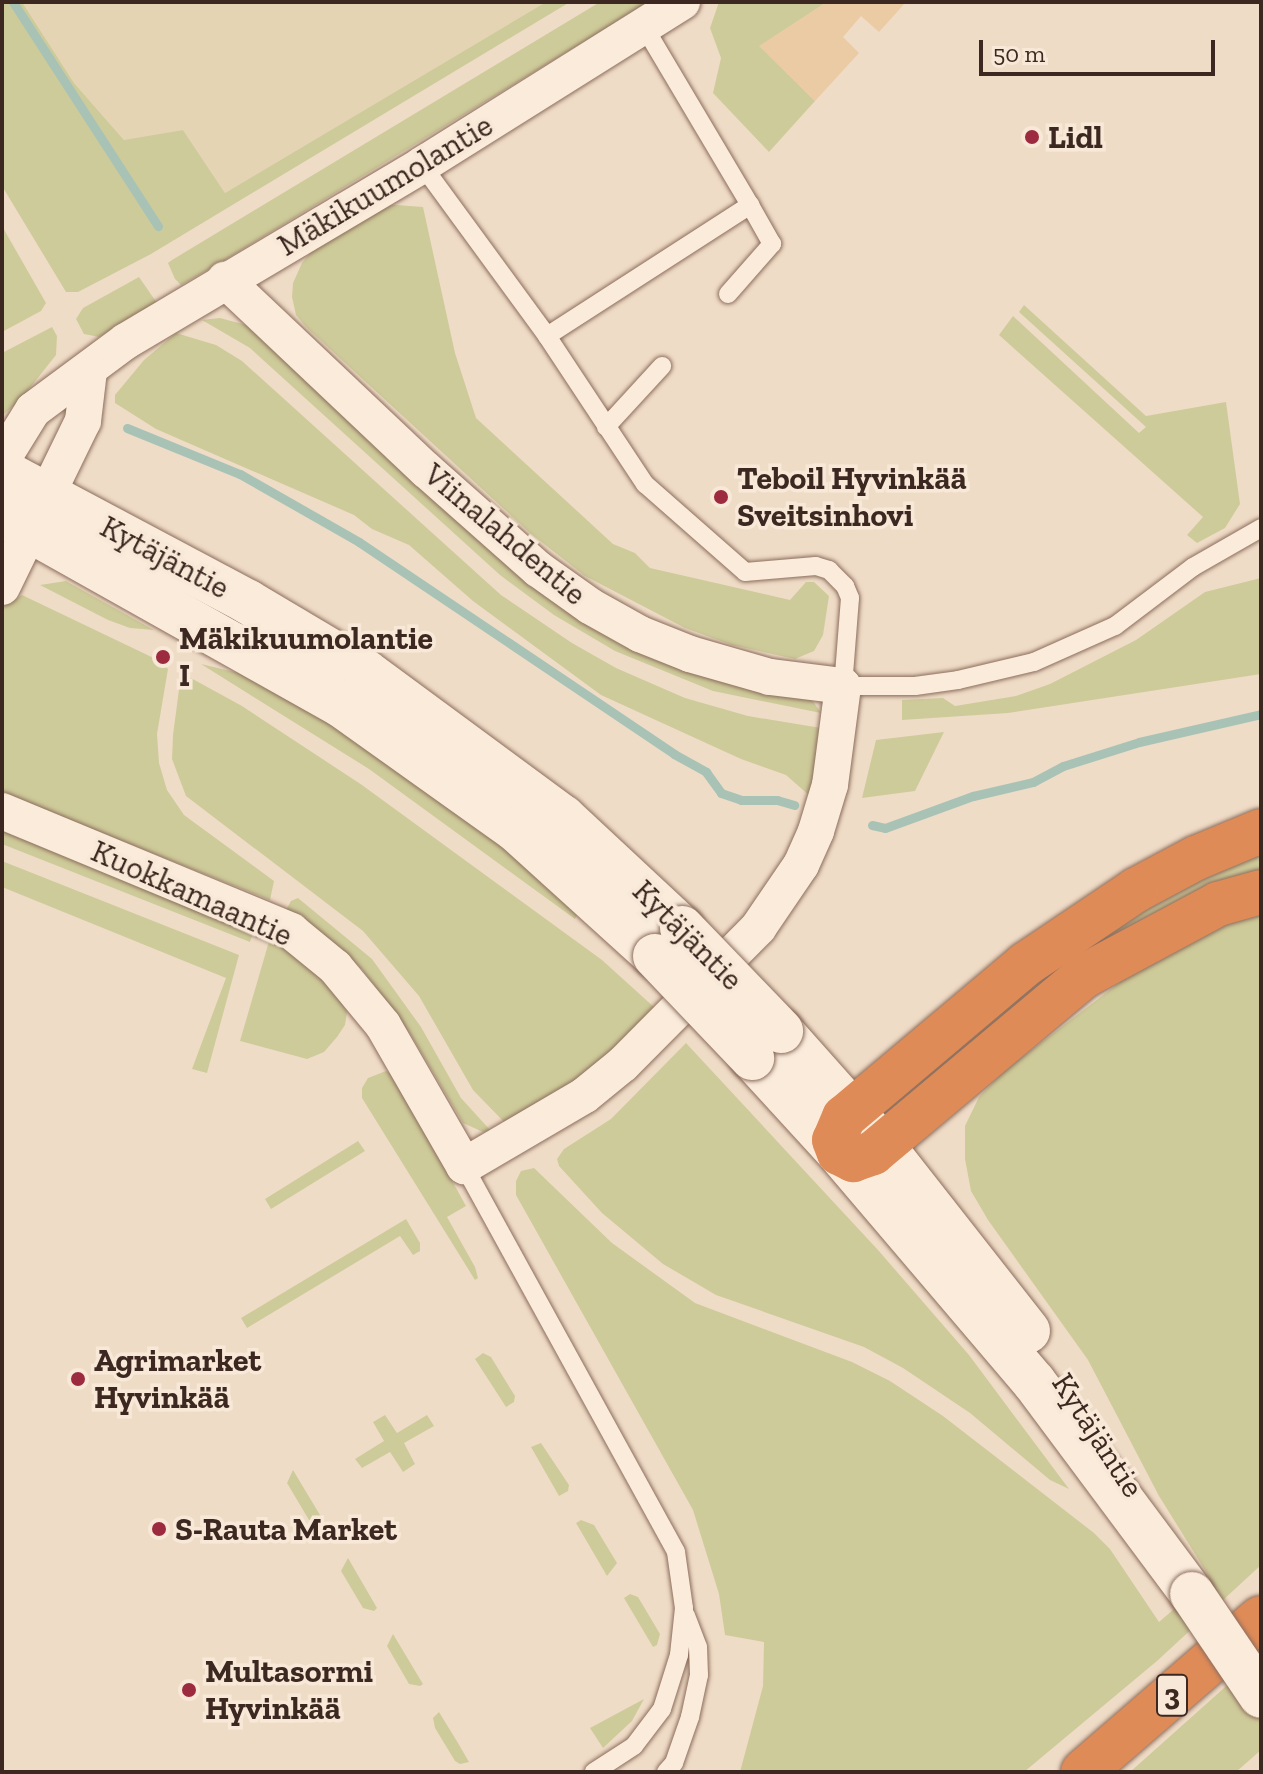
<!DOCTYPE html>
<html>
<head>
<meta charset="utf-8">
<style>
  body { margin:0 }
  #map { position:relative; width:1263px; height:1774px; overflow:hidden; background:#efdcc7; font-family:"Zilla Slab",serif }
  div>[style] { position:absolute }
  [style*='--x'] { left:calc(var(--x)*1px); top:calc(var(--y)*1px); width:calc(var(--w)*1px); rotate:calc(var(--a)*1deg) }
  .farmland>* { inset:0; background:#e5d4b4 }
  .green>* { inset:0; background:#cecb9a }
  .sand>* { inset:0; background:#ebcba4 }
  .stream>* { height:9px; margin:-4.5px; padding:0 4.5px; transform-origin:4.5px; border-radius:4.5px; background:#a8c3b6 }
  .roads { filter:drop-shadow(0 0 2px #8c6d5c) drop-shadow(0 0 2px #8c6d5c) }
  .service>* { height:18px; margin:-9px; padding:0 9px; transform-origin:9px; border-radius:9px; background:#faebdb }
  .minor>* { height:36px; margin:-18px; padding:0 18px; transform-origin:18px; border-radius:18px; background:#faebdb }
  .tertiary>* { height:44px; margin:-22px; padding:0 22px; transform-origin:22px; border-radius:22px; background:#faebdb }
  .secondary>* { height:44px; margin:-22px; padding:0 22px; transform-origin:22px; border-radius:22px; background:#faebdb }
  .motorway>* { height:44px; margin:-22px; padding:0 22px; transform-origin:22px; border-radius:22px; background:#df8b58 }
  .bridges { filter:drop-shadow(0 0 2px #8c6d5c) drop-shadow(0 0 2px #8c6d5c) }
  .tertiary-bridge>* { height:44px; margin:-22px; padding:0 22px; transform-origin:22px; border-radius:22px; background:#faebdb }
  .secondary-bridge>* { height:44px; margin:-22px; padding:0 22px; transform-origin:22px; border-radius:22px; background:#faebdb }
  .dots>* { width:22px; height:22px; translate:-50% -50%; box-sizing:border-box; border:4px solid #f7e8d7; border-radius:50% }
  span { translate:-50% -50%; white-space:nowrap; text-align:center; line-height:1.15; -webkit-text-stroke:7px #f7e8d7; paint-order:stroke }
  .shield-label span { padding:2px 6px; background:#f7e8d7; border:2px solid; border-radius:6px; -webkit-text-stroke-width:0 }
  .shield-label { font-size:30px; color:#3c2820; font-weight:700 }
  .poi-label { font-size:32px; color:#3c2820; font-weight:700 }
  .left { translate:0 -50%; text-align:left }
  .street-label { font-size:32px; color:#3c2820 }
  .frame { position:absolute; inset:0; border:4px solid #3c2820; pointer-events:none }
  .scale { position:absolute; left:979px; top:40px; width:236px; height:36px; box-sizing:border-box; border:4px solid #3c2820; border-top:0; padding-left:10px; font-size:24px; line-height:28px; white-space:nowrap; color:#3c2820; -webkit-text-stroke:6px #f7e8d7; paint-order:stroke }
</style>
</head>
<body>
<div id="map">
  <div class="farmland">
    <i style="clip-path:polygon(22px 2px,546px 2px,225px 193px,183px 130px,125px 141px,74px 83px)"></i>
  </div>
  <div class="green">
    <i style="clip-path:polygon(2px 2px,22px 2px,74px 83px,124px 140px,183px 130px,225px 193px,546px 2px,570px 2px,151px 254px,78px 292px,66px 292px,2px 186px)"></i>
    <i style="clip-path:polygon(600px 2px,649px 2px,220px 263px,181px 285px,175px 279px,168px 263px,172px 260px)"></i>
    <i style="clip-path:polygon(719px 2px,827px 2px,760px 46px,815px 101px,769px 152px,713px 93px,721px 58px,710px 28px)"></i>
    <i style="clip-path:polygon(383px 204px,423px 207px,455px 353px,476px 418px,613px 544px,635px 553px,650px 568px,790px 600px,806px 582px,814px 582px,829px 596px,823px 635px,814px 651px,795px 659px,732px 645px,685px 628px,585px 576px,530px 533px,306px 327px,296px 315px,292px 297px,293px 283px,302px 263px,316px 246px)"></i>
    <i style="clip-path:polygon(2px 226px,46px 303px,41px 311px,2px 332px)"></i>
    <i style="clip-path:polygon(139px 277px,157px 303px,99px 337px,84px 334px,76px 319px,83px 308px)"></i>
    <i style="clip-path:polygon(1024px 305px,1146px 416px,1226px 402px,1240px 504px,1225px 528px,1197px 543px,1187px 535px,1203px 517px,999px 335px,1013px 316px,1139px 433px,1146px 427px,1019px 312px)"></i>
    <i style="clip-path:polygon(220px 318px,246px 325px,272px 345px,481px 538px,810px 697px,821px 713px,713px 691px,615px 651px,554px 615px,500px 575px,250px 348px,202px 320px)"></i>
    <i style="clip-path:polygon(52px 327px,57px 336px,56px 355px,21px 399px,2px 416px,2px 353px)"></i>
    <i style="clip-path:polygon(176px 333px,216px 345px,242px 361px,501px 595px,572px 643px,616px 668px,685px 698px,748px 716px,821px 728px,811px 797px,786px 775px,741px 759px,601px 695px,473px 601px,409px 545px,372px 529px,354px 515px,156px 429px,115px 403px,115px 395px,144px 360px)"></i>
    <i style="clip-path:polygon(1261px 578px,1261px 674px,1008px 713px,902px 720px,902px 700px,943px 698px,955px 706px,1016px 696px,1050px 684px,1136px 640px,1205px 592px)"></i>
    <i style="clip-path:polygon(66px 581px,154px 630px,130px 628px,108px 620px,40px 585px)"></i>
    <i style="clip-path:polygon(22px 595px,160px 661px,168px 669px,157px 734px,159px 763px,167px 790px,184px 815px,274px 881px,270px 900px,2px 793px,2px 608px)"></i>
    <i style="clip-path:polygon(201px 664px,251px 676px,356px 733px,581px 907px,575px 919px,369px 769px)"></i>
    <i style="clip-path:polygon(189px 677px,242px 706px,362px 785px,602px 960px,655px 1008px,584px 1078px,507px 1125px,473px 1090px,419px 996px,363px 931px,186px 796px,172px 759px,173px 735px,180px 682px)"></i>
    <i style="clip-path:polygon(944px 732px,915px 791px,862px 798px,876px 740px)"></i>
    <i style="clip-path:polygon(2px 830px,254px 930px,250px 942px,2px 844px)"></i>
    <i style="clip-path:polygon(1261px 849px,1261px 875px,929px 1094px,916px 1079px,1107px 927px)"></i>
    <i style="clip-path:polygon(2px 861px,239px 955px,207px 1073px,192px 1069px,226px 978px,2px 887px)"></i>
    <i style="clip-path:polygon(298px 898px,372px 959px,421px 1027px,461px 1098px,491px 1131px,483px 1132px,463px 1123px,411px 1035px,362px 969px,336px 945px,286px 910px,291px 901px)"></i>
    <i style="clip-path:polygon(1261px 910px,1261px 1565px,1157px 1661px,1024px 1772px,740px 1772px,763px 1686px,764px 1642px,725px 1635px,719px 1594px,693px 1510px,516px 1195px,516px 1181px,521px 1171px,534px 1168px,612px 1243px,695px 1303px,852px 1362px,890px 1381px,943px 1416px,1094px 1533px,1110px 1549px,1159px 1622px,1210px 1578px,1159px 1496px,1088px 1360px,988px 1220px,971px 1191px,965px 1159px,965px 1126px,979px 1097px,1003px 1072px,1154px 956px,1219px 921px)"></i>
    <i style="clip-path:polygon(270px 938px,330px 984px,347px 1012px,345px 1025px,337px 1037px,324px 1052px,307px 1059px,240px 1041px)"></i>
    <i style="clip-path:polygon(686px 1043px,878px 1250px,969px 1355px,1069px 1489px,1050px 1480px,970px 1413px,903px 1368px,864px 1347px,716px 1295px,663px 1264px,602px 1213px,559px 1166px,557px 1159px,564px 1149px,611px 1119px)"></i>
    <i style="clip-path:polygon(386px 1071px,394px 1076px,466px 1206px,447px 1217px,475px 1267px,478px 1278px,475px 1280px,362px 1098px,362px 1088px,368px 1078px)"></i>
    <i style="clip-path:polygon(358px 1141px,365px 1151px,271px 1209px,265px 1199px)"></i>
    <i style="clip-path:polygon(406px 1219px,420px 1243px,420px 1251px,413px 1255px,400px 1236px,247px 1328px,241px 1318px)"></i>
    <i style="clip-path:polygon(483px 1353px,491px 1357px,515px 1396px,514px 1402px,506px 1407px,475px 1359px)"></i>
    <i style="clip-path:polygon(385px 1415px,397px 1433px,427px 1415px,434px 1426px,404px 1443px,415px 1464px,403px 1472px,390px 1452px,362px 1468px,355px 1459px,384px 1441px,373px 1422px)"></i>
    <i style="clip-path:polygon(541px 1443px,569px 1485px,568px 1491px,559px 1496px,531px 1447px)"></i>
    <i style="clip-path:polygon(293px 1470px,323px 1520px,319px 1523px,309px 1520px,287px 1483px)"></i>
    <i style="clip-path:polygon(581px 1520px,594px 1525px,617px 1563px,607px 1576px,576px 1523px)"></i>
    <i style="clip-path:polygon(348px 1558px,377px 1608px,374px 1611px,363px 1608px,341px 1571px)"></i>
    <i style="clip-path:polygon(630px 1594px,638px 1597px,660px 1634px,657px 1645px,653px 1647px,624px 1598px)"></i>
    <i style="clip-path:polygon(393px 1634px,423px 1684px,420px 1686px,409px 1684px,387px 1646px)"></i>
    <i style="clip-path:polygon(1261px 1655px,1261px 1750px,1236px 1772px,1130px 1772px)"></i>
    <i style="clip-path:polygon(644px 1699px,632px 1721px,603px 1748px,590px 1728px)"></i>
    <i style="clip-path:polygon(439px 1712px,458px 1743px,469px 1762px,460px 1764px,455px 1761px,435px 1728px,433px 1718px)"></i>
  </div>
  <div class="sand">
    <i style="clip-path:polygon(827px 2px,906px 2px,879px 32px,861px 16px,843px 37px,859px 53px,815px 101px,759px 46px)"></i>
  </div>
  <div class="stream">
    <i style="--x:13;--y:2;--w:267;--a:57.1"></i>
    <i style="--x:127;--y:428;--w:122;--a:22.2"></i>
    <i style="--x:240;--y:474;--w:137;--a:29.7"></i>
    <i style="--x:359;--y:542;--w:380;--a:33.9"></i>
    <i style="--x:674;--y:754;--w:37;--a:29"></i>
    <i style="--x:706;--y:772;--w:26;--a:54"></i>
    <i style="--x:721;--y:793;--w:21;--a:19"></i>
    <i style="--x:741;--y:800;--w:36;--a:0"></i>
    <i style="--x:777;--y:800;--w:18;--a:16"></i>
    <i style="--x:872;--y:825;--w:13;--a:13"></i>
    <i style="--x:885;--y:828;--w:94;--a:-20"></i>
    <i style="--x:973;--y:796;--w:62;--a:-13.1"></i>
    <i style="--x:1033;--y:782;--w:34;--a:-28"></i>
    <i style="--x:1063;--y:766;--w:80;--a:-17.5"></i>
    <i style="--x:1139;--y:742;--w:125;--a:-12.9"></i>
  </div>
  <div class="roads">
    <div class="service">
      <i style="--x:422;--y:165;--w:212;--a:53.8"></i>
      <i style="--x:547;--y:336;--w:178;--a:56.5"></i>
      <i style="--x:645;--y:484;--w:133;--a:41.3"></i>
      <i style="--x:745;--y:572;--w:71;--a:-4.8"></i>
      <i style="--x:816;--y:566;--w:14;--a:17"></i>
      <i style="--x:829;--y:570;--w:23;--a:45"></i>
      <i style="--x:845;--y:586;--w:13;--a:67"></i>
      <i style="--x:850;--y:598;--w:88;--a:94.5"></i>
      <i style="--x:843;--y:686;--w:72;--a:0"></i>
      <i style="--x:915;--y:686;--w:43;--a:-7.9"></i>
      <i style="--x:958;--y:680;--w:78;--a:-13.3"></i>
      <i style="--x:1034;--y:662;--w:89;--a:-24"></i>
      <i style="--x:1115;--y:626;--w:98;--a:-37.1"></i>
      <i style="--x:1193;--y:567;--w:78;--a:-29.8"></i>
      <i style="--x:728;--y:294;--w:67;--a:-48.7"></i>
      <i style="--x:772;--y:244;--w:45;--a:-119.4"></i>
      <i style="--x:547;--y:336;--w:242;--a:-32.8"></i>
      <i style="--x:750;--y:205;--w:209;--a:-120.7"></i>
      <i style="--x:606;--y:427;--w:83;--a:-47.4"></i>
      <i style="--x:464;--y:1166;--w:440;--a:61.2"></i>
      <i style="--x:676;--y:1552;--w:57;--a:81.9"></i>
      <i style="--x:684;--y:1608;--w:47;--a:96.1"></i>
      <i style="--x:679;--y:1655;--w:57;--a:107.5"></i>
      <i style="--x:662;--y:1709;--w:46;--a:127.1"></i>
      <i style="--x:634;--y:1746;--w:48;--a:147"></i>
      <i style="--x:666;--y:1772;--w:12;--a:-48"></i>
      <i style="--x:674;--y:1763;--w:49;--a:-70.8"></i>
      <i style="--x:690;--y:1717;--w:43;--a:-77.9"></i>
      <i style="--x:699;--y:1675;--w:28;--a:-92"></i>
      <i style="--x:698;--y:1647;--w:34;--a:-111"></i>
    </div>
    <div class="minor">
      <i style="--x:2;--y:460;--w:59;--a:-58.2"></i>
      <i style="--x:33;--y:410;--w:116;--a:-36.6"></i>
      <i style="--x:126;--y:341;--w:344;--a:-30.7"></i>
      <i style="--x:422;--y:165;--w:307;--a:-32.1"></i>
      <i style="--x:2;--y:587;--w:185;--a:-64"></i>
      <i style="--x:83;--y:421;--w:50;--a:-83.2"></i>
      <i style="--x:2;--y:811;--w:313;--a:22.5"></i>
      <i style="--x:291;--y:931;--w:57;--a:39.3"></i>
      <i style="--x:335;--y:967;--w:75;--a:50.4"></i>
      <i style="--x:383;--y:1025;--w:163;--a:60.1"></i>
      <i style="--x:464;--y:1166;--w:140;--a:-30.4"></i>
      <i style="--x:585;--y:1095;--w:49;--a:-39.2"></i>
      <i style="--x:623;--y:1064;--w:192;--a:-45.2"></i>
      <i style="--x:758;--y:928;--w:76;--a:-55.7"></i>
      <i style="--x:801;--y:865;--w:37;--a:-66"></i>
      <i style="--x:816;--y:831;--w:48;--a:-73.1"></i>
      <i style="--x:830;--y:785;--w:100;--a:-82.5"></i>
      <i style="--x:843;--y:686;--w:74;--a:-173"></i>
      <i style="--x:770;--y:677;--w:83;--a:-164"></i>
      <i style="--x:690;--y:654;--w:54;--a:-158.2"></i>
      <i style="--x:640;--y:634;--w:57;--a:-150.8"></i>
      <i style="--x:590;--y:606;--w:64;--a:-144.6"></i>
      <i style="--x:538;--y:569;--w:149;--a:-138.5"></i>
      <i style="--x:426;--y:470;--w:277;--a:-136.6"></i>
    </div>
    <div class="tertiary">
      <i style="--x:2;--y:471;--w:279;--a:28"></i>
      <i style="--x:248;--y:602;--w:137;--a:30.7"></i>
      <i style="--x:366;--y:672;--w:245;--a:36.4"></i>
      <i style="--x:563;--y:817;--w:163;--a:43"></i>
      <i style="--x:2;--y:515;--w:389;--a:29.3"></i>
      <i style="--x:341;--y:705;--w:214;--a:35.5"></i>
      <i style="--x:515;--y:829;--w:189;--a:42.2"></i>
      <i style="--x:781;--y:1031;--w:154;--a:48.4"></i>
      <i style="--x:752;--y:1058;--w:129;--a:47.5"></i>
    </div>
    <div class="secondary">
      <i style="--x:883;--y:1146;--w:235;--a:51.9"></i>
      <i style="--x:839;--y:1153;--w:301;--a:49.6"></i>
      <i style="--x:1034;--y:1382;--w:264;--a:53.3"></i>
    </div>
    <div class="motorway">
      <i style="--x:1261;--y:831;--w:70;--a:157.4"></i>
      <i style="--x:1196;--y:858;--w:68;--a:151.9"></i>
      <i style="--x:1136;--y:890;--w:133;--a:146.1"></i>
      <i style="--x:1026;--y:964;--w:238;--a:139.9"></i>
      <i style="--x:844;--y:1117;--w:25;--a:113"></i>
      <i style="--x:834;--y:1140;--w:14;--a:69"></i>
      <i style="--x:839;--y:1153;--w:16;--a:27"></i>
      <i style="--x:853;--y:1160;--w:21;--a:-19"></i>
      <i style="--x:873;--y:1153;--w:275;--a:-40"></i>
      <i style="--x:1084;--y:976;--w:152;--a:-28.2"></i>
      <i style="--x:1218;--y:904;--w:45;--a:-15.6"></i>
      <i style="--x:1083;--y:1772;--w:235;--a:-40.9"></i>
    </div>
  </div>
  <div class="bridges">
    <div class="tertiary-bridge">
      <i style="--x:682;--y:928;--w:143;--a:46.1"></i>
      <i style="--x:655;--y:956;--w:141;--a:46.4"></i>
    </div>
    <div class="secondary-bridge">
      <i style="--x:1192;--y:1594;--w:123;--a:55.9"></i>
    </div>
  </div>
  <div class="dots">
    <i style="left:1032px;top:137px;background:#9c2b40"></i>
    <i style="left:721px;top:497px;background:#9c2b40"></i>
    <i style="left:163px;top:657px;background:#9c2b40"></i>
    <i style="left:78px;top:1379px;background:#9c2b40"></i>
    <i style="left:159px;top:1529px;background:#9c2b40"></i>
    <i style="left:189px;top:1690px;background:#9c2b40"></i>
  </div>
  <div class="shield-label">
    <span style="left:1172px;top:1695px">3</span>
  </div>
  <div class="poi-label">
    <span class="left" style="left:1048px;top:137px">Lidl</span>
    <span class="left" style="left:737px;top:497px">Teboil Hyvinkää<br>Sveitsinhovi</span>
    <span class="left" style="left:179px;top:657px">Mäkikuumolantie<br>I</span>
    <span class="left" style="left:94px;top:1379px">Agrimarket<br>Hyvinkää</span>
    <span class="left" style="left:175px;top:1529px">S-Rauta Market</span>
    <span class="left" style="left:205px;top:1690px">Multasormi<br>Hyvinkää</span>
  </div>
  <div class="street-label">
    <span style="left:385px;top:185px;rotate:-31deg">Mäkikuumolantie</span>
    <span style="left:505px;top:534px;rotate:40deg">Viinalahdentie</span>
    <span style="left:165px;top:557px;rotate:28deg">Kytäjäntie</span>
    <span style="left:192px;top:893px;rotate:24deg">Kuokkamaantie</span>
    <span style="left:688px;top:935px;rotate:45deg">Kytäjäntie</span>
    <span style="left:1098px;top:1435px;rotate:57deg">Kytäjäntie</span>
  </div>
  <div class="frame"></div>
  <div class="scale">50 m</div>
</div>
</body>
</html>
